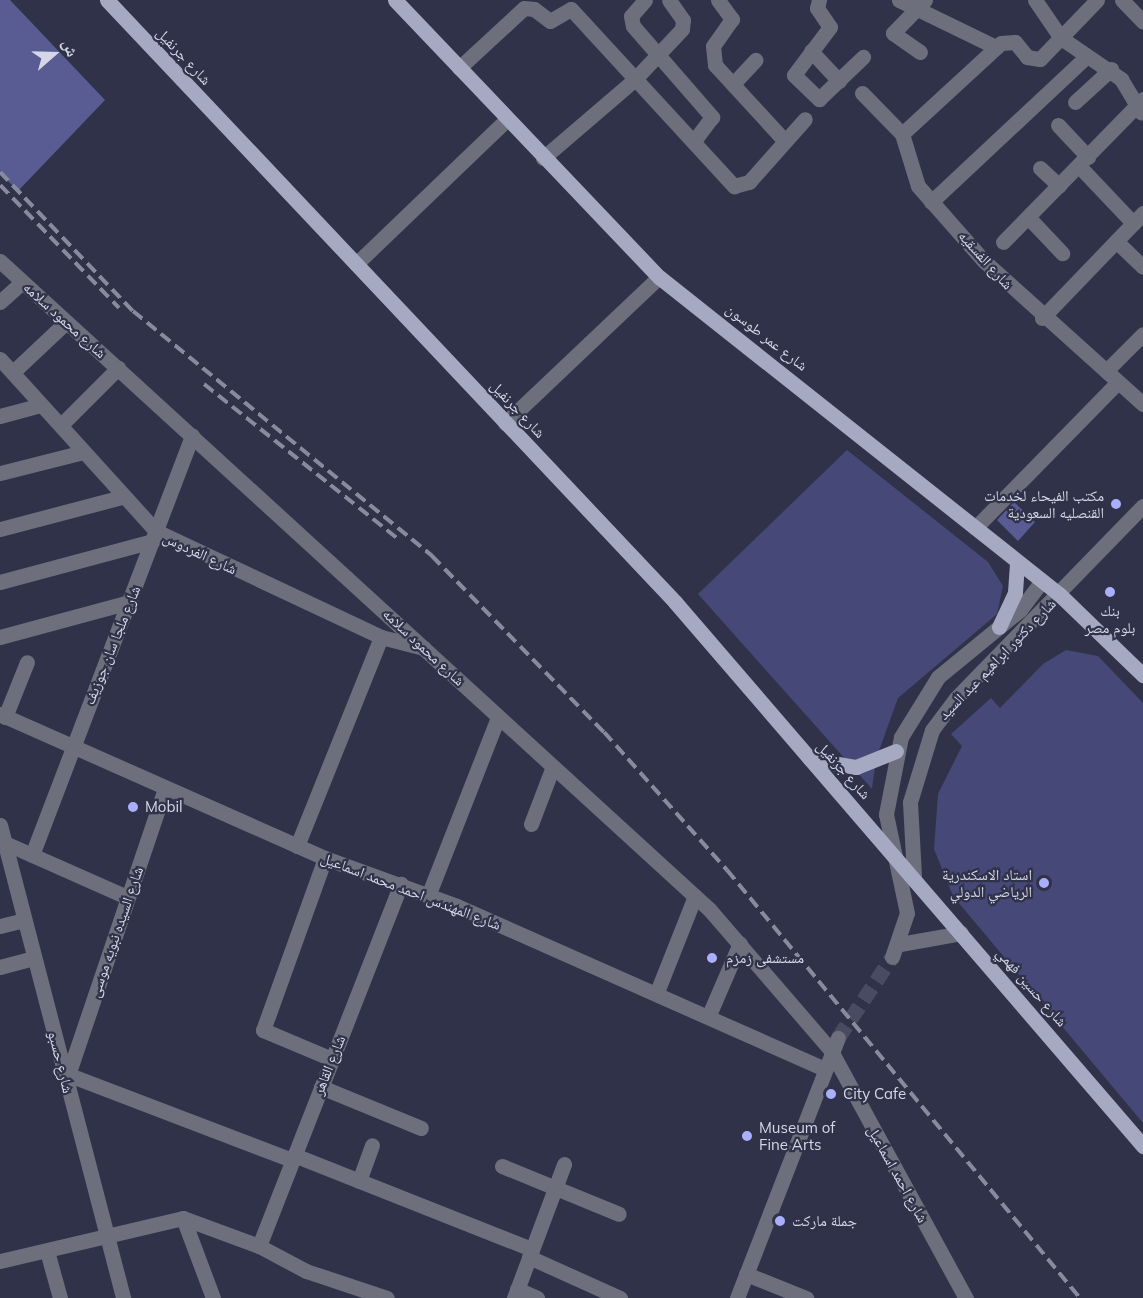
<!DOCTYPE html>
<html>
<head>
<meta charset="utf-8">
<style>
  body { margin:0 }
  #map { position:relative; width:1143px; height:1298px; overflow:hidden; background:#30324a; font-family:Mulish,"Noto Naskh Arabic",sans-serif }
  div>[style] { position:absolute }
  [style*='--x'] { left:calc(var(--x)*1px); top:calc(var(--y)*1px); width:calc(var(--w)*1px); rotate:calc(var(--a)*1deg) }
  .green>* { inset:0; background:#464877 }
  .building>* { inset:0; background:#595c93 }
  .minor-tunnel>* { height:15px; margin-top:-7.5px; transform-origin:0; background:repeating-linear-gradient(90deg,#494b62 0 15px,transparent 0 23px) }
  .minor>* { height:15px; margin:-7.5px; padding:0 7.5px; transform-origin:7.5px; border-radius:7.5px; background:#6e6f7c }
  .major>* { height:15px; margin:-7.5px; padding:0 7.5px; transform-origin:7.5px; border-radius:7.5px; background:#a6a9c2 }
  .rail>* { height:4px; margin-top:-2px; transform-origin:0; background:repeating-linear-gradient(90deg,#888a9e 0 12px,transparent 0 18px) }
  .dots>* { width:16px; height:16px; translate:-50% -50%; box-sizing:border-box; border:3px solid #30324a; border-radius:50% }
  span { translate:-50% -50%; white-space:nowrap; text-align:center; line-height:1.15; -webkit-text-stroke:4.5px #30324a; paint-order:stroke }
  .street-label { font-size:15px; color:#d5d7e7 }
  .poi-label { font-size:15px; color:#d5d7e7 }
  .right { translate:-100% -50%; text-align:right }
  .left { translate:0 -50%; text-align:left }
  .north { position:absolute; left:24px; top:24px; width:60px; height:60px; -webkit-text-stroke:4px #30324a; paint-order:stroke; rotate:70deg; font-size:16px; font-weight:700; line-height:24px; text-align:center; color:#d5d7e7 }
  .north::after { content:''; display:block; margin:auto; width:21px; height:27px; background:#d5d7e7; clip-path:polygon(50% 0,100% 100%,50% 72%,0 100%) }
</style>
</head>
<body>
<div id="map">
  <div class="green">
    <i style="clip-path:polygon(847px 450px,988px 562px,1003px 586px,997px 614px,898px 698px,876px 759px,872px 789px,698px 594px)"></i>
    <i style="clip-path:polygon(1066px 650px,1098px 656px,1143px 703px,1143px 1123px,953px 896px,934px 849px,938px 794px,962px 746px,951px 734px,991px 698px,1000px 708px,1043px 664px)"></i>
  </div>
  <div class="building">
    <i style="clip-path:polygon(0 0,10px 0,105px 100px,18px 191px,0 173px)"></i>
    <i style="clip-path:polygon(1014px 502px,1035px 522px,1018px 541px,997px 520px)"></i>
  </div>
  <div class="minor-tunnel">
    <i style="--x:838;--y:1038;--w:97;--a:-56.3"></i>
  </div>
  <div class="minor">
    <i style="--x:645;--y:0;--w:21;--a:131"></i>
    <i style="--x:631;--y:16;--w:10;--a:79"></i>
    <i style="--x:633;--y:26;--w:121;--a:49"></i>
    <i style="--x:712;--y:117;--w:31;--a:127"></i>
    <i style="--x:718;--y:0;--w:24;--a:54"></i>
    <i style="--x:732;--y:19;--w:33;--a:125"></i>
    <i style="--x:713;--y:46;--w:19;--a:84"></i>
    <i style="--x:715;--y:65;--w:103;--a:47.4"></i>
    <i style="--x:819;--y:0;--w:8;--a:104"></i>
    <i style="--x:817;--y:8;--w:23;--a:56"></i>
    <i style="--x:830;--y:27;--w:60;--a:126.9"></i>
    <i style="--x:794;--y:75;--w:35;--a:44"></i>
    <i style="--x:819;--y:99;--w:61;--a:-43.7"></i>
    <i style="--x:899;--y:0;--w:108;--a:25.9"></i>
    <i style="--x:1035;--y:0;--w:46;--a:55.6"></i>
    <i style="--x:1061;--y:38;--w:73;--a:34.3"></i>
    <i style="--x:1121;--y:79;--w:39;--a:59"></i>
    <i style="--x:1122;--y:0;--w:30;--a:46"></i>
    <i style="--x:811;--y:51;--w:41;--a:47"></i>
    <i style="--x:920;--y:52;--w:33;--a:-145"></i>
    <i style="--x:893;--y:33;--w:46;--a:-45.9"></i>
    <i style="--x:459;--y:68;--w:88;--a:-42.7"></i>
    <i style="--x:524;--y:8;--w:10;--a:6"></i>
    <i style="--x:534;--y:9;--w:20;--a:37"></i>
    <i style="--x:550;--y:21;--w:24;--a:-30"></i>
    <i style="--x:571;--y:9;--w:241;--a:47.4"></i>
    <i style="--x:734;--y:186;--w:16;--a:-15"></i>
    <i style="--x:749;--y:182;--w:84;--a:-48.4"></i>
    <i style="--x:733;--y:84;--w:33;--a:-47"></i>
    <i style="--x:862;--y:93;--w:57;--a:45.7"></i>
    <i style="--x:902;--y:134;--w:54;--a:72.9"></i>
    <i style="--x:918;--y:186;--w:100;--a:48.7"></i>
    <i style="--x:984;--y:261;--w:214;--a:42"></i>
    <i style="--x:1075;--y:102;--w:49;--a:-42.5"></i>
    <i style="--x:1058;--y:125;--w:44;--a:46.8"></i>
    <i style="--x:902;--y:134;--w:134;--a:-42.6"></i>
    <i style="--x:1001;--y:43;--w:14;--a:-4"></i>
    <i style="--x:1015;--y:42;--w:19;--a:51"></i>
    <i style="--x:1027;--y:57;--w:13;--a:9"></i>
    <i style="--x:1040;--y:59;--w:82;--a:-46"></i>
    <i style="--x:543;--y:158;--w:120;--a:-40.6"></i>
    <i style="--x:634;--y:80;--w:70;--a:-46.7"></i>
    <i style="--x:682;--y:29;--w:9;--a:-84"></i>
    <i style="--x:683;--y:20;--w:24;--a:-125"></i>
    <i style="--x:1079;--y:166;--w:79;--a:46.5"></i>
    <i style="--x:1040;--y:168;--w:26;--a:43"></i>
    <i style="--x:931;--y:202;--w:212;--a:-43.1"></i>
    <i style="--x:1028;--y:217;--w:50;--a:46.6"></i>
    <i style="--x:1116;--y:241;--w:37;--a:44"></i>
    <i style="--x:1003;--y:242;--w:200;--a:-45.6"></i>
    <i style="--x:0;--y:261;--w:961;--a:42.43"></i>
    <i style="--x:709;--y:909;--w:185;--a:49.2"></i>
    <i style="--x:830;--y:1049;--w:284;--a:61.4"></i>
    <i style="--x:356;--y:264;--w:208;--a:-43.8"></i>
    <i style="--x:0;--y:302;--w:30;--a:-42"></i>
    <i style="--x:1042;--y:318;--w:146;--a:-46.1"></i>
    <i style="--x:0;--y:359;--w:232;--a:47.8"></i>
    <i style="--x:156;--y:531;--w:249;--a:25.2"></i>
    <i style="--x:381;--y:637;--w:44;--a:14.3"></i>
    <i style="--x:1106;--y:371;--w:52;--a:-45"></i>
    <i style="--x:13;--y:372;--w:73;--a:-43.3"></i>
    <i style="--x:0;--y:416;--w:42;--a:-15"></i>
    <i style="--x:505;--y:423;--w:212;--a:-43.5"></i>
    <i style="--x:61;--y:425;--w:81;--a:-45"></i>
    <i style="--x:0;--y:473;--w:86;--a:-14.2"></i>
    <i style="--x:975;--y:528;--w:204;--a:-45.6"></i>
    <i style="--x:0;--y:529;--w:126;--a:-14.7"></i>
    <i style="--x:0;--y:582;--w:158;--a:-15"></i>
    <i style="--x:0;--y:637;--w:135;--a:-15.1"></i>
    <i style="--x:0;--y:714;--w:355;--a:23.9"></i>
    <i style="--x:325;--y:858;--w:140;--a:20"></i>
    <i style="--x:457;--y:906;--w:400;--a:23.9"></i>
    <i style="--x:5;--y:717;--w:59;--a:-68.2"></i>
    <i style="--x:531;--y:824;--w:59;--a:-69.1"></i>
    <i style="--x:0;--y:825;--w:489;--a:75.4"></i>
    <i style="--x:5;--y:843;--w:133;--a:23.9"></i>
    <i style="--x:297;--y:846;--w:225;--a:-68.1"></i>
    <i style="--x:32;--y:855;--w:449;--a:-69.1"></i>
    <i style="--x:325;--y:858;--w:183;--a:109.8"></i>
    <i style="--x:263;--y:1030;--w:75;--a:22.8"></i>
    <i style="--x:914;--y:876;--w:74;--a:-93.1"></i>
    <i style="--x:910;--y:802;--w:75;--a:-73"></i>
    <i style="--x:932;--y:730;--w:40;--a:-53"></i>
    <i style="--x:956;--y:698;--w:268;--a:-45.8"></i>
    <i style="--x:428;--y:896;--w:192;--a:-68.6"></i>
    <i style="--x:0;--y:926;--w:25;--a:-14"></i>
    <i style="--x:900;--y:944;--w:62;--a:-10.2"></i>
    <i style="--x:892;--y:957;--w:46;--a:-71.2"></i>
    <i style="--x:907;--y:913;--w:101;--a:-102"></i>
    <i style="--x:886;--y:814;--w:78;--a:-79"></i>
    <i style="--x:901;--y:737;--w:70;--a:-58.3"></i>
    <i style="--x:938;--y:677;--w:106;--a:-39.3"></i>
    <i style="--x:1020;--y:610;--w:36;--a:-53"></i>
    <i style="--x:0;--y:967;--w:35;--a:-15"></i>
    <i style="--x:657;--y:992;--w:103;--a:-68.4"></i>
    <i style="--x:709;--y:1015;--w:78;--a:-66.7"></i>
    <i style="--x:64;--y:1073;--w:244;--a:20.9"></i>
    <i style="--x:68;--y:1075;--w:302;--a:-71.3"></i>
    <i style="--x:321;--y:1087;--w:108;--a:22.3"></i>
    <i style="--x:294;--y:1155;--w:256;--a:21.6"></i>
    <i style="--x:502;--y:1166;--w:126;--a:22.3"></i>
    <i style="--x:359;--y:1181;--w:38;--a:-70"></i>
    <i style="--x:183;--y:1218;--w:85;--a:69.4"></i>
    <i style="--x:259;--y:1246;--w:389;--a:-68.6"></i>
    <i style="--x:47;--y:1251;--w:49;--a:74.5"></i>
    <i style="--x:529;--y:1257;--w:100;--a:24.3"></i>
    <i style="--x:0;--y:1261;--w:188;--a:-13.2"></i>
    <i style="--x:183;--y:1218;--w:81;--a:20.2"></i>
    <i style="--x:259;--y:1246;--w:53;--a:28"></i>
    <i style="--x:306;--y:1271;--w:85;--a:18.4"></i>
    <i style="--x:746;--y:1274;--w:65;--a:21.8"></i>
    <i style="--x:517;--y:1289;--w:22;--a:24"></i>
    <i style="--x:514;--y:1298;--w:143;--a:-69.5"></i>
    <i style="--x:737;--y:1298;--w:279;--a:-68.8"></i>
  </div>
  <div class="major">
    <i style="--x:107;--y:0;--w:828;--a:46.66"></i>
    <i style="--x:675;--y:602;--w:718;--a:49.29"></i>
    <i style="--x:395;--y:0;--w:383;--a:46.4"></i>
    <i style="--x:659;--y:277;--w:510;--a:38.4"></i>
    <i style="--x:1059;--y:594;--w:117;--a:44"></i>
    <i style="--x:999;--y:627;--w:38;--a:-65"></i>
    <i style="--x:1015;--y:592;--w:30;--a:-86"></i>
    <i style="--x:810;--y:759;--w:47;--a:9.9"></i>
    <i style="--x:856;--y:767;--w:43;--a:-21.8"></i>
  </div>
  <div class="rail">
    <i style="--x:0;--y:172;--w:192;--a:46.3"></i>
    <i style="--x:133;--y:311;--w:387;--a:39.3"></i>
    <i style="--x:432;--y:556;--w:246;--a:45.7"></i>
    <i style="--x:604;--y:732;--w:185;--a:48.3"></i>
    <i style="--x:727;--y:870;--w:555;--a:50.49"></i>
    <i style="--x:0;--y:185;--w:171;--a:45.9"></i>
    <i style="--x:204;--y:384;--w:252;--a:38.6"></i>
  </div>
  <div class="dots">
    <i style="left:1116px;top:504px;background:#aaaffb"></i>
    <i style="left:1110px;top:592px;background:#aaaffb"></i>
    <i style="left:133px;top:807px;background:#aaaffb"></i>
    <i style="left:1044px;top:883px;background:#aaaffb"></i>
    <i style="left:712px;top:958px;background:#aaaffb"></i>
    <i style="left:831px;top:1094px;background:#aaaffb"></i>
    <i style="left:747px;top:1136px;background:#aaaffb"></i>
    <i style="left:780px;top:1221px;background:#aaaffb"></i>
  </div>
  <div class="street-label">
    <span style="left:184px;top:56px;rotate:47deg">شارع جرنفيل</span>
    <span style="left:986px;top:260px;rotate:48deg">شارع الفسقيه</span>
    <span style="left:65px;top:320px;rotate:42deg">شارع محمود سلامه</span>
    <span style="left:767px;top:337px;rotate:38deg">شارع عمر طوسون</span>
    <span style="left:518px;top:409px;rotate:47deg">شارع جرنفيل</span>
    <span style="left:200px;top:553px;rotate:25deg">شارع الفردوس</span>
    <span style="left:112px;top:645px;rotate:-68deg">شارع ملجا سان جوزيف</span>
    <span style="left:424px;top:647px;rotate:43deg">شارع محمود سلامه</span>
    <span style="left:997px;top:659px;rotate:-46deg">شارع دكتور ابراهيم عبد السيد</span>
    <span style="left:844px;top:770px;rotate:48deg">شارع جرنفيل</span>
    <span style="left:411px;top:891px;rotate:21deg">شارع المهندس احمد محمد اسماعيل</span>
    <span style="left:116px;top:932px;rotate:-71deg">شارع السيده نبويه موسى</span>
    <span style="left:1032px;top:987px;rotate:49deg">شارع حسين فهمي</span>
    <span style="left:61px;top:1062px;rotate:76deg">شارع حسبو</span>
    <span style="left:329px;top:1065px;rotate:-68deg">شارع القاهر</span>
    <span style="left:898px;top:1174px;rotate:61deg">شارع احمد اسماعيل</span>
  </div>
  <div class="poi-label">
    <span class="right" style="left:1104px;top:504px">مكتب الفيحاء لخدمات<br>القنصليه السعودية</span>
    <span style="left:1110px;top:619px">بنك<br>بلوم مصر</span>
    <span class="left" style="left:145px;top:807px">Mobil</span>
    <span class="right" style="left:1032px;top:883px">استاد الاسكندرية<br>الرياضي الدولي</span>
    <span class="left" style="left:726px;top:958px">مستشفى زمزم</span>
    <span class="left" style="left:843px;top:1094px">City Cafe</span>
    <span class="left" style="left:759px;top:1136px">Museum of<br>Fine Arts</span>
    <span class="left" style="left:792px;top:1221px">جملة ماركت</span>
  </div>
  <div class="north">ش</div>
</div>
</body>
</html>
